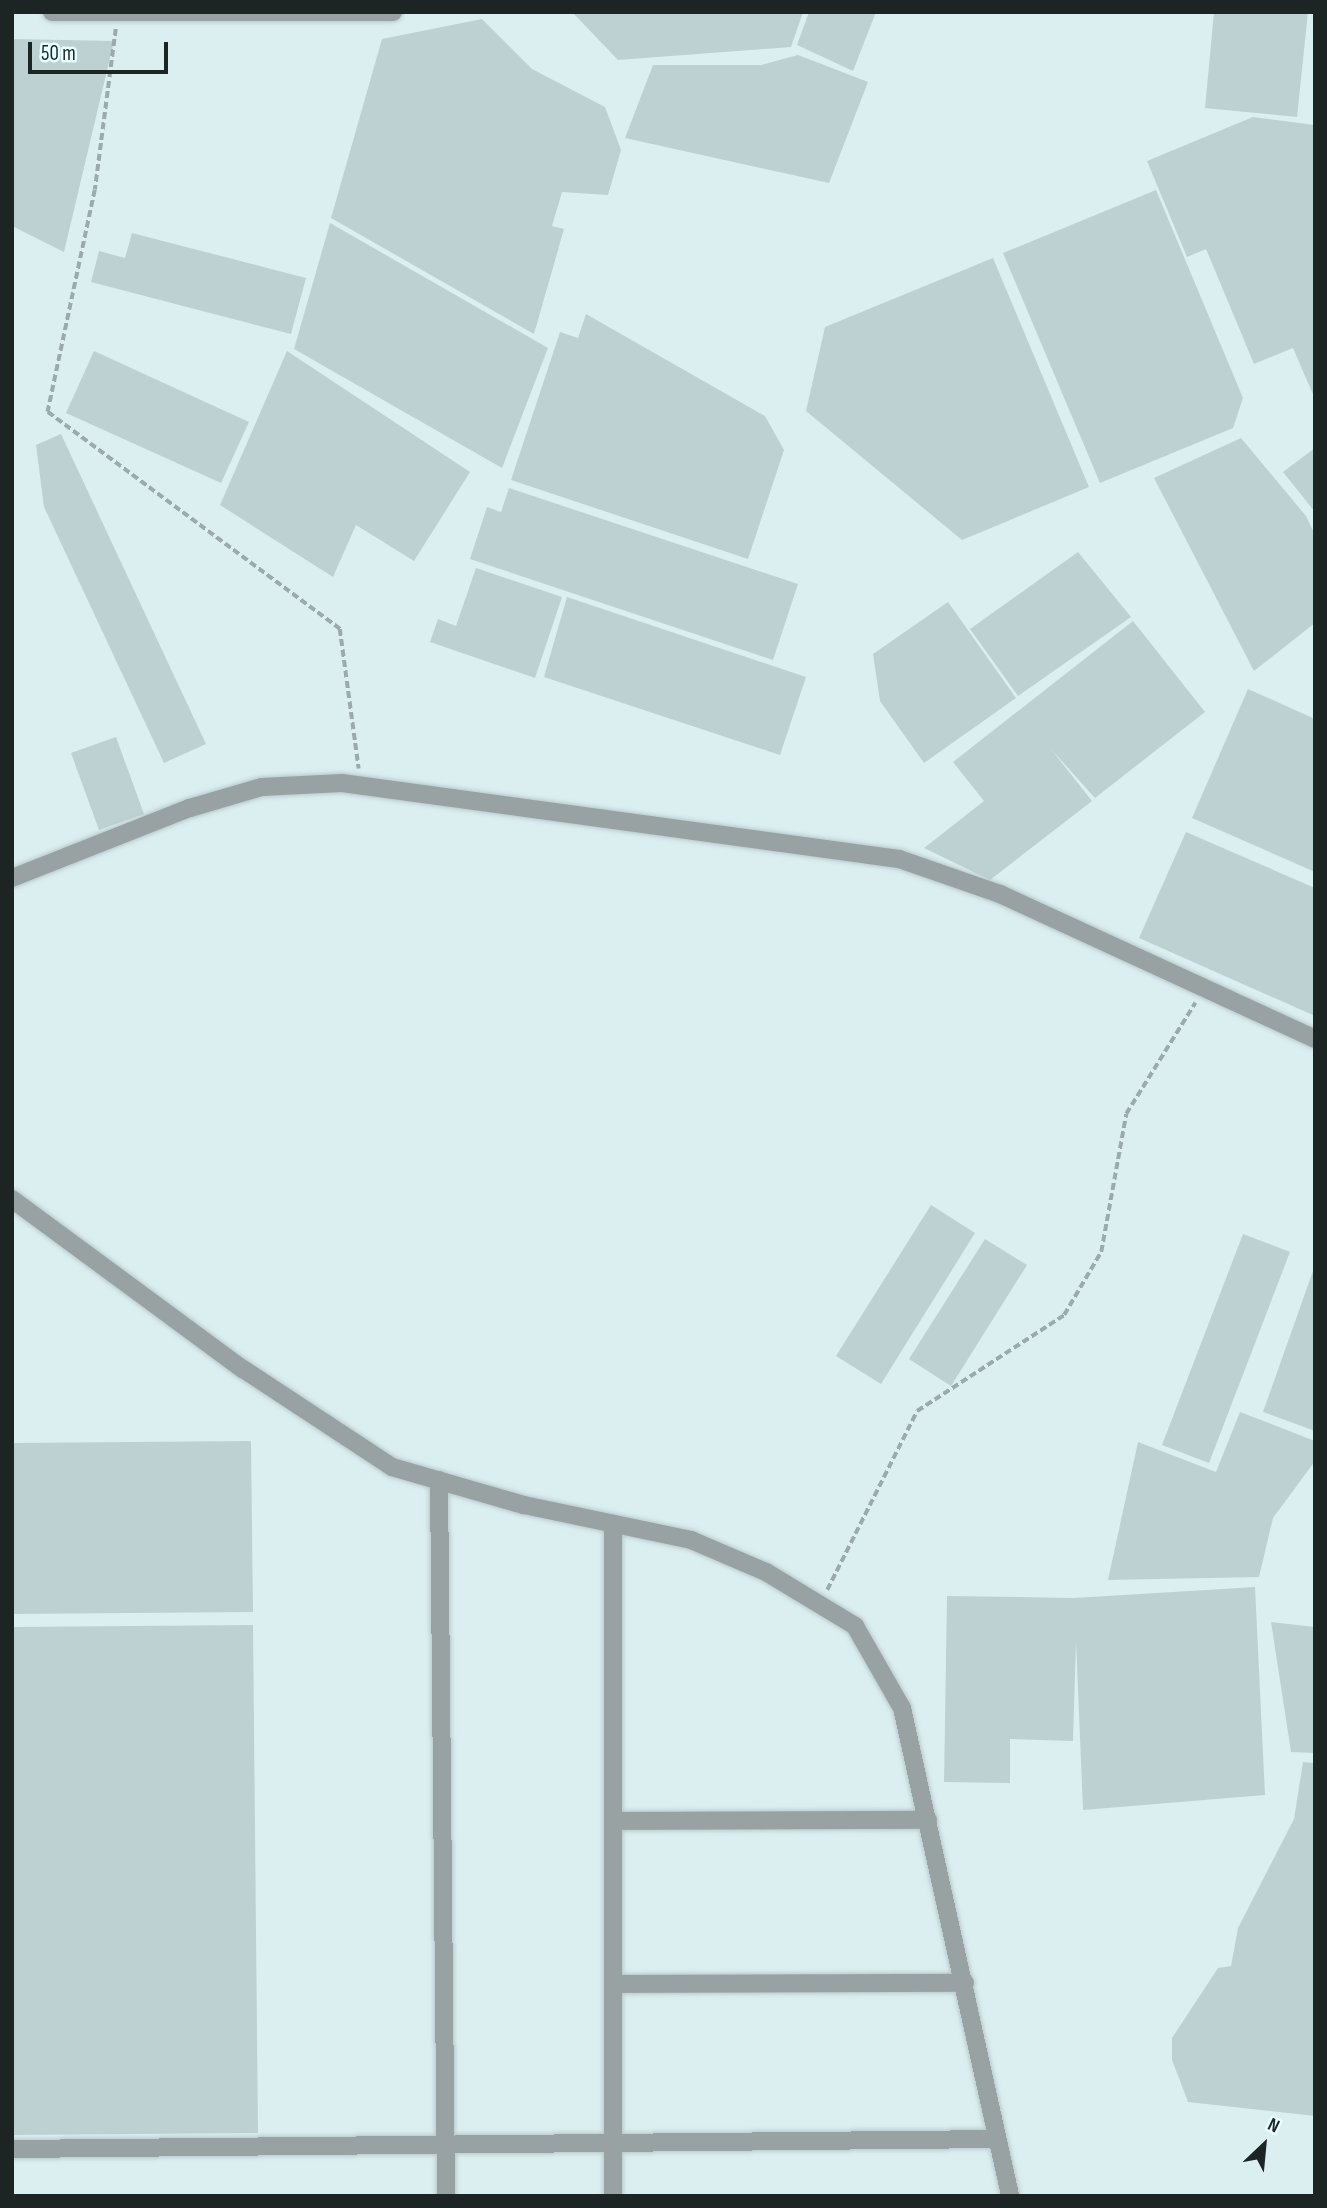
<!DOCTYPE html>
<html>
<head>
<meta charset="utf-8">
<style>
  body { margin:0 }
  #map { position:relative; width:1327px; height:2208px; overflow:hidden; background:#dbeff1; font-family:"Sofia Sans Condensed",sans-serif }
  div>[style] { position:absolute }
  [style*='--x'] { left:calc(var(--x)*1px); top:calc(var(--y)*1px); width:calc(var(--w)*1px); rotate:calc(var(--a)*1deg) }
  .building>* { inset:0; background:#bdd1d2 }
  .path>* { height:3.5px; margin-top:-1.75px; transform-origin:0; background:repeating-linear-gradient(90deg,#9babad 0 7px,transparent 0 10.5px) }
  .roads { filter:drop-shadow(0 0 2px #b9cacc) drop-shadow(0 0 2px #b9cacc) }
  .street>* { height:18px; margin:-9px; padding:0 9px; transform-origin:9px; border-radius:9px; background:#99a2a3 }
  span { translate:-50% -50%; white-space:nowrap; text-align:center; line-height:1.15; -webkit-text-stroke:6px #e8fdfe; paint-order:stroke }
  .frame { position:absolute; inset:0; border:14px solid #1c2424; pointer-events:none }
  .north { position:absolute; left:1229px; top:2110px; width:70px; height:70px; -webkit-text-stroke:5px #e8fdfe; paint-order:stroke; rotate:26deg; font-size:19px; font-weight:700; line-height:28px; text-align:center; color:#1c2424 }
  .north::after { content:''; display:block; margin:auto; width:24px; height:32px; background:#1c2424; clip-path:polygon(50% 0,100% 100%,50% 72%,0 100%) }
  .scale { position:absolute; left:28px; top:42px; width:140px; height:32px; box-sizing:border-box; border:4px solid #1c2424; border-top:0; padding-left:9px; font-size:21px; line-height:24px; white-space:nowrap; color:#1c2424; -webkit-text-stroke:5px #e8fdfe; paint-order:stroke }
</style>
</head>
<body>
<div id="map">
  <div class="building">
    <i style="clip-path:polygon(572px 12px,803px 12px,791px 47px,618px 60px)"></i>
    <i style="clip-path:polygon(809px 12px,876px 12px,853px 71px,797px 45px)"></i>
    <i style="clip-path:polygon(1214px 12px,1308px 12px,1297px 117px,1205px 108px)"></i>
    <i style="clip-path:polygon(482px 19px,532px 69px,605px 107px,621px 150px,608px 195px,562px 192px,552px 226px,564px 229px,534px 334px,331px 218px,382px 39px)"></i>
    <i style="clip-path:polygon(12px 39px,114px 41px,64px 252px,12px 226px)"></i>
    <i style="clip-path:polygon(798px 55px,868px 82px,829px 183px,625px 138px,653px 65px,761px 65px)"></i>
    <i style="clip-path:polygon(1253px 117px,1315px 125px,1315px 399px,1293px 348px,1254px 364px,1206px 249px,1187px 257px,1147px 161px)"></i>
    <i style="clip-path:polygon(1156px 190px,1243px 398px,1233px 428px,1100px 483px,1003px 253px)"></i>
    <i style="clip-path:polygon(330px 223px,548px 348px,502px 468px,294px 349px)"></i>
    <i style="clip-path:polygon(132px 233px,306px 278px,291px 334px,91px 282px,99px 251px,125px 258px)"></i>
    <i style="clip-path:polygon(993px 258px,1089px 487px,962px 540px,806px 411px,825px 327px)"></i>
    <i style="clip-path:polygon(586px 314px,765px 416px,784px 450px,748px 559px,511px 480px,560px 332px,578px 338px)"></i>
    <i style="clip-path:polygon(94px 351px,249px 422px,221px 483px,66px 413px)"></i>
    <i style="clip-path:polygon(287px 351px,470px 472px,414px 561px,356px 525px,333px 577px,220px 505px)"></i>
    <i style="clip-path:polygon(61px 434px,206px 744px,164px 763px,44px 507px,36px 445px)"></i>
    <i style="clip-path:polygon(1241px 438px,1306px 516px,1315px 535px,1315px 623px,1254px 671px,1154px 478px)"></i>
    <i style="clip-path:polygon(1315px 448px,1315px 512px,1283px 472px)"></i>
    <i style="clip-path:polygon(509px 488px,798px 584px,773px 660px,470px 559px,487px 507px,501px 512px)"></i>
    <i style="clip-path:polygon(1078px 552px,1131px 617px,1018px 696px,970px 629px)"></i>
    <i style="clip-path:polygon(476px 568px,562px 597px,535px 678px,430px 642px,438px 619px,456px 626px)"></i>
    <i style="clip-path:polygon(567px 597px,806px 677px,780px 755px,544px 677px)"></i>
    <i style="clip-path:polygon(948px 602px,1016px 698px,924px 763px,880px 701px,873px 654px)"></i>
    <i style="clip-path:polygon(1133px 621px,1205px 712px,1095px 798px,1051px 749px,1092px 801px,990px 880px,924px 848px,984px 801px,953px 762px)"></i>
    <i style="clip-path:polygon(1248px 689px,1315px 719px,1315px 872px,1192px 818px)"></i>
    <i style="clip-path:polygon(116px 737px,144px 814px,99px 830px,71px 753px)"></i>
    <i style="clip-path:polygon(1186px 832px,1315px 888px,1315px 1016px,1139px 938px)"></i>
    <i style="clip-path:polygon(931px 1205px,975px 1233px,881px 1384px,836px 1356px)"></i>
    <i style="clip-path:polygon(1243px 1234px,1290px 1252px,1209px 1463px,1162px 1445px)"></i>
    <i style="clip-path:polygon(985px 1239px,1027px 1265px,951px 1386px,909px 1359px)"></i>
    <i style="clip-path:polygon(1314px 1268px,1315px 1268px,1315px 1431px,1263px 1412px)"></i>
    <i style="clip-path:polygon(1240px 1412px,1315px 1441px,1315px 1461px,1273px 1518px,1259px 1577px,1108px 1580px,1138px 1442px,1216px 1472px)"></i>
    <i style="clip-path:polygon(251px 1441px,253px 1612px,12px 1614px,12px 1443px)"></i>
    <i style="clip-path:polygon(1255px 1587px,1265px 1795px,1083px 1810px,1076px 1641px,1073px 1741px,1010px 1739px,1010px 1783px,944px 1782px,947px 1596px,1074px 1598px)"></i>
    <i style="clip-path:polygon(1271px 1622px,1315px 1627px,1315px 1753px,1291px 1752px)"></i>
    <i style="clip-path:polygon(253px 1625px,258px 2133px,12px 2135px,12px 1627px)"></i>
    <i style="clip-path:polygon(1303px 1762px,1315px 1763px,1315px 2116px,1188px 2102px,1172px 2060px,1172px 2038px,1218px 1968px,1231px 1966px,1238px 1928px,1294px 1819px)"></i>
  </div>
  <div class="path">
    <i style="--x:116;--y:29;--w:162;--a:97.4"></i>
    <i style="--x:95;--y:190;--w:227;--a:102"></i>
    <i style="--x:48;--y:412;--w:364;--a:36.6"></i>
    <i style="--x:340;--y:629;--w:141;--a:82.3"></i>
    <i style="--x:827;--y:1590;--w:200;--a:-63.3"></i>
    <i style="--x:917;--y:1411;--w:176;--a:-33.1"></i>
    <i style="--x:1064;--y:1315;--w:73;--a:-59.6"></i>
    <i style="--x:1101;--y:1252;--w:140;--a:-79.7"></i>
    <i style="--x:1126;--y:1114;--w:131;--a:-58.1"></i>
  </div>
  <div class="roads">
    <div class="street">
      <i style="--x:52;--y:12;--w:341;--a:0"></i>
      <i style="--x:12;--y:878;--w:191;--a:-21.5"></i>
      <i style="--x:190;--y:808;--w:75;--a:-16.3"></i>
      <i style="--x:262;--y:787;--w:80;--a:-2.9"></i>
      <i style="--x:342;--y:783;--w:562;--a:7.77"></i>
      <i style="--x:899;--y:859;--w:107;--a:19.1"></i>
      <i style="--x:1000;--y:894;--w:347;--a:24.7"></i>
      <i style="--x:12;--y:1199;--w:287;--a:36.4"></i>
      <i style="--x:243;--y:1369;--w:178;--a:33.3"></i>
      <i style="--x:392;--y:1467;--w:137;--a:16.1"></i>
      <i style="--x:524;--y:1505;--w:171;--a:11.8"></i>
      <i style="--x:691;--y:1540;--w:82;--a:23.1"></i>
      <i style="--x:766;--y:1572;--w:104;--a:31.2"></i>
      <i style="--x:855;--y:1626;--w:95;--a:60.2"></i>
      <i style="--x:902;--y:1708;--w:500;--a:77.5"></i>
      <i style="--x:439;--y:1480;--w:716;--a:89.44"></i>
      <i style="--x:613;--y:1524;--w:672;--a:90"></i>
      <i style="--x:613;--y:1821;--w:315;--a:-0.2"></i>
      <i style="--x:613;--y:1984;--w:352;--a:-0.2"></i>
      <i style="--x:12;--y:2149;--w:985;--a:-0.58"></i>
    </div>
  </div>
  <div class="frame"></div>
  <div class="north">N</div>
  <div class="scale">50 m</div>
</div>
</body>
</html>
